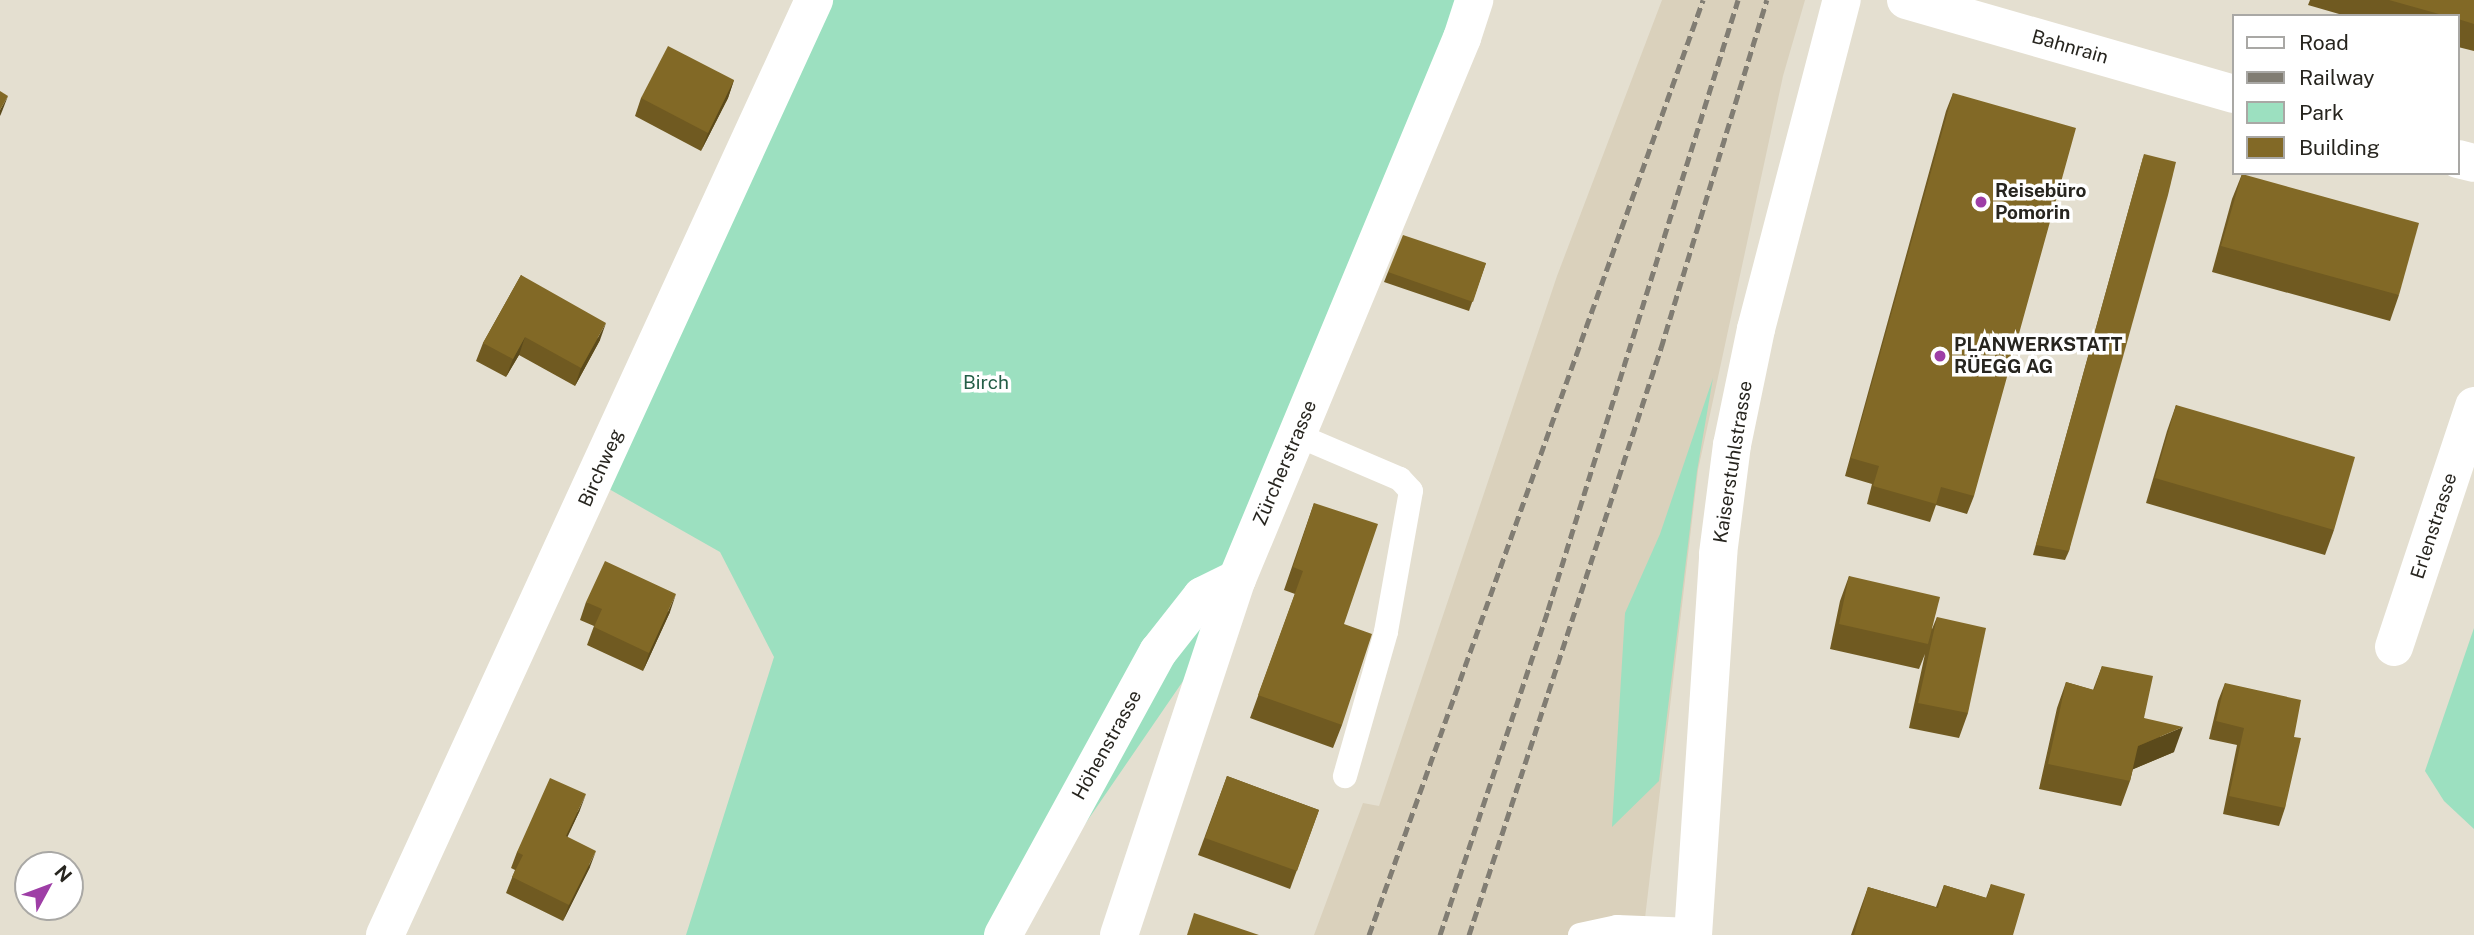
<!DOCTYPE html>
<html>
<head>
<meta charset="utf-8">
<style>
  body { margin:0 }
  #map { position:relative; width:2474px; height:935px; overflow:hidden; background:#e4dfd0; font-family:"Public Sans",sans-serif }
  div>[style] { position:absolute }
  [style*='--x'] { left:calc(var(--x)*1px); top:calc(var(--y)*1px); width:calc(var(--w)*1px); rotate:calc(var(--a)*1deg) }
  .built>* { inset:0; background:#dad1bc }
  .green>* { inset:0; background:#9ce0c0 }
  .service>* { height:24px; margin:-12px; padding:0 12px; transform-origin:12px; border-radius:12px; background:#fff }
  .minor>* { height:38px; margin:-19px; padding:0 19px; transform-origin:19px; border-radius:19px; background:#fff }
  .secondary>* { height:38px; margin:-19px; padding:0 19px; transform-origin:19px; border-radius:19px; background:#fff }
  .rail>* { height:5px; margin-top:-2.5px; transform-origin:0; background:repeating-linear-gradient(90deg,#817d73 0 10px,transparent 0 15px) }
  .wall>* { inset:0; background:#705a21 }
  .shaded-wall>* { inset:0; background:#5b4a1b }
  .building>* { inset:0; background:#826926 }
  .dots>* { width:19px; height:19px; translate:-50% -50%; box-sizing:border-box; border:4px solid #fff; border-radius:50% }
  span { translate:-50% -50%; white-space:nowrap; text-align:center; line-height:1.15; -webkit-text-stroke:7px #fff; paint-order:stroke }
  .street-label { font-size:19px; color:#27251f }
  .poi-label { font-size:19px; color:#27251f; font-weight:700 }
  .left { translate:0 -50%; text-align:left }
  .park-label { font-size:19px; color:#245e47 }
  .legend { position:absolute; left:2232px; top:14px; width:228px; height:161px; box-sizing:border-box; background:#fff; border:2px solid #a9a8a5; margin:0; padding:9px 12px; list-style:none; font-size:21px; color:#27251f }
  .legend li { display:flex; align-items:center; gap:14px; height:35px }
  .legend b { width:35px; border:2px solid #a9a8a5 }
  .north { position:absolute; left:14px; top:851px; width:70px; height:70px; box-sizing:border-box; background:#fff; border:2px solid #a9a8a5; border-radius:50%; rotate:49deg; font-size:19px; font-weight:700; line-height:28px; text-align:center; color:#27251f }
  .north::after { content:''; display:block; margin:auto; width:24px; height:32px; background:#9e3ea6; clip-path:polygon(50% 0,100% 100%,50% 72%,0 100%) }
</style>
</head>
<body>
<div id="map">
  <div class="built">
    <i style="clip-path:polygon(1662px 0,1805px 0,1783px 76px,1698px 470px,1643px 935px,1314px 935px,1363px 803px,1379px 806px,1557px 276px)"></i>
  </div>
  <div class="green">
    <i style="clip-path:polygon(814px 0,1470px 0,1240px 598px,1009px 935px,686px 935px,774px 657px,720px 552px,609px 489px)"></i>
    <i style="clip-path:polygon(1713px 378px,1697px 471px,1659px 781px,1612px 827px,1625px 613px,1660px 534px)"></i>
    <i style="clip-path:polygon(2474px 628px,2474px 829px,2444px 801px,2425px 771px)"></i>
  </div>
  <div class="service">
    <i style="--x:1297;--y:435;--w:112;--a:23.1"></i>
    <i style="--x:1400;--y:479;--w:16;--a:47"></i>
    <i style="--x:1411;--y:491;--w:143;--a:100.1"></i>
    <i style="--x:1386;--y:632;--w:150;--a:105.9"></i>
    <i style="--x:1580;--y:935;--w:38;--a:-12"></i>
    <i style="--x:1617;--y:927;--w:76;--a:2.3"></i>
  </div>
  <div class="minor">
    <i style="--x:1906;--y:0;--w:341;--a:16"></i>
    <i style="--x:2458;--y:159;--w:16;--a:14"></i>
    <i style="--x:2394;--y:647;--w:254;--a:-71.6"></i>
    <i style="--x:385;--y:935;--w:1029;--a:-65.35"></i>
    <i style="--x:1003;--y:935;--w:323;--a:-61.3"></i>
    <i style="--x:1158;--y:652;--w:71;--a:-51.8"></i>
    <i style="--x:1202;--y:596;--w:39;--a:-26"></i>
    <i style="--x:1119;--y:935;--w:375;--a:-71.7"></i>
    <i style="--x:1237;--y:579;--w:586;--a:-67.42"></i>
    <i style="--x:1462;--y:38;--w:40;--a:-72"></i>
  </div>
  <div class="secondary">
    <i style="--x:1693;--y:935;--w:382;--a:-86.2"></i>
    <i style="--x:1718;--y:554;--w:110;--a:-82.7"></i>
    <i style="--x:1732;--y:445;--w:118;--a:-78.3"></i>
    <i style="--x:1756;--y:329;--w:340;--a:-75.4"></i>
  </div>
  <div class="rail">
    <i style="--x:1369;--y:935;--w:993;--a:-70.34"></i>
    <i style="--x:1440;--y:935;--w:342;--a:-71.6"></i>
    <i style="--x:1548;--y:610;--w:639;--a:-72.7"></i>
    <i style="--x:1469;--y:935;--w:618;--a:-71.89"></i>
    <i style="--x:1661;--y:348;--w:364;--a:-73.1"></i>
  </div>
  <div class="wall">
    <i style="clip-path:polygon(2310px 0,2474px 0,2474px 51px,2458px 47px,2458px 16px,2346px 16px,2308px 5px)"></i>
    <i style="clip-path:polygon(734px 80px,728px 98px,701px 151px,635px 116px,641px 98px)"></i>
    <i style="clip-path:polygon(1953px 93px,1974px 496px,1967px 514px,1936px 505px,1930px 522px,1867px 504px,1872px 484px,1845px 476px,1946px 111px)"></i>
    <i style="clip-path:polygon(2144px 154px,2069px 551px,2065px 560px,2033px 555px)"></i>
    <i style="clip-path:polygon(2242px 174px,2399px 295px,2390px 321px,2212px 272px,2232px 199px)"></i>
    <i style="clip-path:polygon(1486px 263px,1469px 311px,1384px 282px,1388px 272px)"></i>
    <i style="clip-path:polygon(521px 275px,600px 340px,575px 386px,519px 355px,506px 377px,476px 361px,483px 343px)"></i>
    <i style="clip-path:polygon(2176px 405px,2334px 530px,2325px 555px,2146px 503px,2167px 431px)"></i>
    <i style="clip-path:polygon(1314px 503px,1344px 624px,1342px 725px,1333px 748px,1250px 718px,1295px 594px,1284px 590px)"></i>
    <i style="clip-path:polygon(1849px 576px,1932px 629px,1937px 617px,1968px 713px,1959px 738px,1909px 728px,1925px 654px,1919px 669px,1830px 649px,1840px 601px)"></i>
    <i style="clip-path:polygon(586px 602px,670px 612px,643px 671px,587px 645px,594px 626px,580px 620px)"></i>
    <i style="clip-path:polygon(2102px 666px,2144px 718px,2174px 752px,2133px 769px,2130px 781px,2121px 806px,2039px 789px,2057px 708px,2066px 682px,2093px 690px)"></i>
    <i style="clip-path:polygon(2225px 683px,2294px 737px,2285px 808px,2279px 826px,2223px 814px,2237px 745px,2209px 739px,2218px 701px)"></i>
    <i style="clip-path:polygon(1227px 776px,1319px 810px,1290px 889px,1198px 855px)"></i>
    <i style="clip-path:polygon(580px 810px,567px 837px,590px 867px,563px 921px,506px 893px,515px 870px,511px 868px,517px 852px)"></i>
    <i style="clip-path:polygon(1991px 884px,2013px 935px,1851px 935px,1868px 887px,1936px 907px,1944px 885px,1986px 898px)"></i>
  </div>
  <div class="shaded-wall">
    <i style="clip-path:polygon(734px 80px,728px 98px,701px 151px,708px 133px)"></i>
    <i style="clip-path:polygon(8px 96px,1px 114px,0 116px,0 110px)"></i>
    <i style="clip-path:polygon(606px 323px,600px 340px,575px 386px,581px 368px)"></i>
    <i style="clip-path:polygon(525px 337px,519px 355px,506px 377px,513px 359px)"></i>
    <i style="clip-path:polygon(676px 594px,670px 612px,643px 671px,649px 653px)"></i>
    <i style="clip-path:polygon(2183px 727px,2174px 752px,2129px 771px,2138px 746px)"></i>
    <i style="clip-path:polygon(586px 794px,580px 810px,560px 853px,566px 836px)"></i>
    <i style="clip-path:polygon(596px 851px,590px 867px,563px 921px,569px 905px)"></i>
  </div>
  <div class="building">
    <i style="clip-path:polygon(2389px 0,2474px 0,2474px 24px,2458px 19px,2458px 16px,2446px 16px)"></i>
    <i style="clip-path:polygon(668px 46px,734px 80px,708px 133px,641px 98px)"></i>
    <i style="clip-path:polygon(0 91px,8px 96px,0 110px)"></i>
    <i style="clip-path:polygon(1953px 93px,2076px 128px,1974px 496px,1941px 487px,1936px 504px,1873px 486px,1879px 466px,1851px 458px)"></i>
    <i style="clip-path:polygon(2144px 154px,2176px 162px,2168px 195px,2069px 551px,2036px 545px)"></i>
    <i style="clip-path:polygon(2242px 174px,2419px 223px,2399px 295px,2221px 246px)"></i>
    <i style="clip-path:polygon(1403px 235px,1486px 263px,1473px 302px,1388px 272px)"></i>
    <i style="clip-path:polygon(521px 275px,606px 323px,581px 368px,525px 337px,513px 359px,483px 343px)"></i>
    <i style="clip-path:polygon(2176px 405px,2355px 457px,2334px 530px,2155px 478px)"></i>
    <i style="clip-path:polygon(1314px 503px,1378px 524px,1344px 624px,1372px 634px,1342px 725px,1258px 695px,1303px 571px,1293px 567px)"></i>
    <i style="clip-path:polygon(605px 561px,676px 594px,649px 653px,594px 627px,602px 609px,586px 602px)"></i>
    <i style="clip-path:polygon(1849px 576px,1940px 597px,1928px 644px,1839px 624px)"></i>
    <i style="clip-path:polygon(1937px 617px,1986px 628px,1968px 713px,1918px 703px)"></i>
    <i style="clip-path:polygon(2102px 666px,2153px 676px,2144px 718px,2183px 727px,2138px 746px,2130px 781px,2048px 764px,2066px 682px,2094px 690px)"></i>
    <i style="clip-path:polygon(2225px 683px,2301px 700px,2294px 737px,2301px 738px,2285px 808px,2229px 796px,2244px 728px,2216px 721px)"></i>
    <i style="clip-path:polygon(1227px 776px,1319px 810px,1297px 871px,1205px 838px)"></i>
    <i style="clip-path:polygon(550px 778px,586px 794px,566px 836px,596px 851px,569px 905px,512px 877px,523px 855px,517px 852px)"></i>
    <i style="clip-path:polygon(1991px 884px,2025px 894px,2013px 935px,1854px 935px,1868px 887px,1938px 908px,1944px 885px,1987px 898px)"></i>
    <i style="clip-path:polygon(1194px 913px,1259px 935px,1187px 935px)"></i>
  </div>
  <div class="dots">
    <i style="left:1981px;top:202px;background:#9e3ea6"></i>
    <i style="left:1940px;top:356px;background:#9e3ea6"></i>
  </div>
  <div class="street-label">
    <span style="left:2070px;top:47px;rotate:16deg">Bahnrain</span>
    <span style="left:1733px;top:462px;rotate:-81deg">Kaiserstuhlstrasse</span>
    <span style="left:1285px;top:463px;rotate:-67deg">Zürcherstrasse</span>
    <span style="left:601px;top:468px;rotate:-66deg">Birchweg</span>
    <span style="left:2434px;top:526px;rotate:-72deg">Erlenstrasse</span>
    <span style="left:1107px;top:745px;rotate:-61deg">Höhenstrasse</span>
  </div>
  <div class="poi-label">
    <span class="left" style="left:1995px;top:202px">Reisebüro<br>Pomorin</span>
    <span class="left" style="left:1954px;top:356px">PLANWERKSTATT<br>RÜEGG AG</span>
  </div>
  <div class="park-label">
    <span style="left:986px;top:383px">Birch</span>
  </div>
  <ul class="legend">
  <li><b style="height:9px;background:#fff"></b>Road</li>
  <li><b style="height:9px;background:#817d73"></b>Railway</li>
  <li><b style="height:19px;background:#9ce0c0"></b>Park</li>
  <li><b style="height:19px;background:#826926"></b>Building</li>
  </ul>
  <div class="north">N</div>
</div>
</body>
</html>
